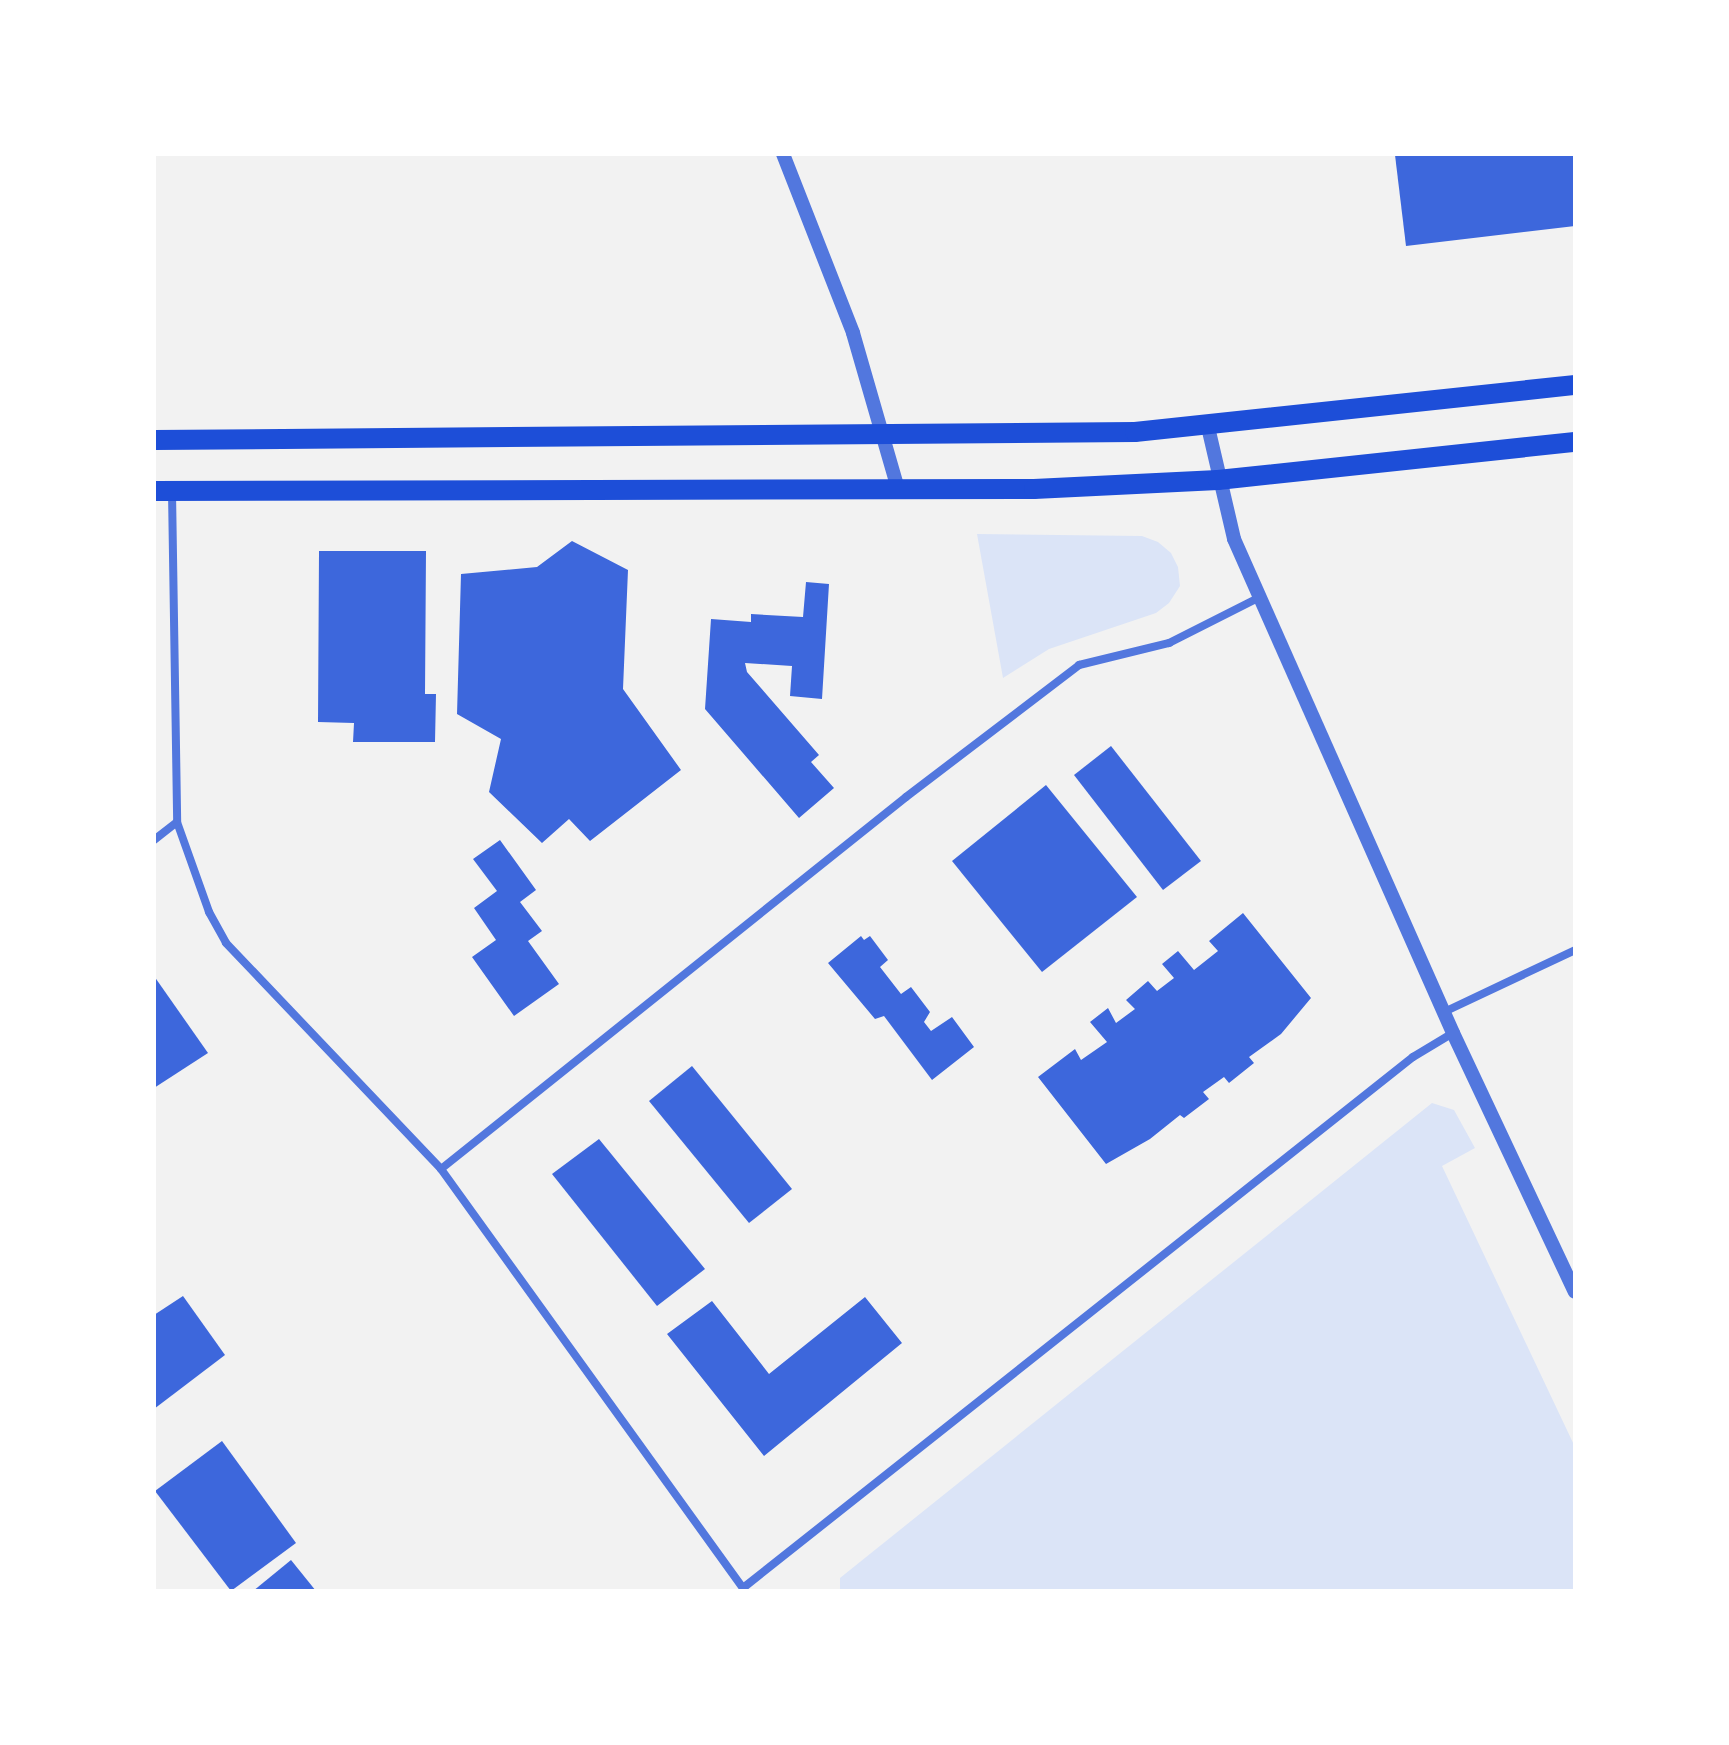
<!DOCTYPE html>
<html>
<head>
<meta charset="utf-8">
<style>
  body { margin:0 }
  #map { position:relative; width:1729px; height:1745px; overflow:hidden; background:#f2f2f2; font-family:Jost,sans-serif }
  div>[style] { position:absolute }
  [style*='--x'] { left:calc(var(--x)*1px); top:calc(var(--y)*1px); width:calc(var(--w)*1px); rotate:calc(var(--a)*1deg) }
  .green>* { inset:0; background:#dbe4f7 }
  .building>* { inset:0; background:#3d67dc }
  .minor>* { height:8px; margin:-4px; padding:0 4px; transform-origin:4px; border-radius:4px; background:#5277de }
  .tertiary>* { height:14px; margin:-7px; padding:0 7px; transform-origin:7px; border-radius:7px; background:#5277de }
  .primary>* { height:20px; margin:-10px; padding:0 10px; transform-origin:10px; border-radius:10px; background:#1d4ed8 }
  span { translate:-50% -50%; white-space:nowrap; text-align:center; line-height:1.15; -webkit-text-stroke:7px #fff; paint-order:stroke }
  .frame { position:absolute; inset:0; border:156px solid #fff; pointer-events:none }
</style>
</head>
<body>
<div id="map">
  <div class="green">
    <i style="clip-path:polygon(977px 534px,1142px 536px,1158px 542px,1171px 553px,1178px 567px,1180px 586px,1169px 603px,1156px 613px,1049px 649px,1003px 678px)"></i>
    <i style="clip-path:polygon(1432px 1103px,1454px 1110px,1475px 1148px,1442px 1166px,1575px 1447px,1575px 1591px,840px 1591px,840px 1578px)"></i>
  </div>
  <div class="building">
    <i style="clip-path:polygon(1575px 154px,1575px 226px,1406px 246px,1395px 155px)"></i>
    <i style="clip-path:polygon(572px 541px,628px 570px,623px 689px,681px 770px,590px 841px,569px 819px,542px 843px,489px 792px,501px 739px,457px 714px,461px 574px,537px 567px)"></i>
    <i style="clip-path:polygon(319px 551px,426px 551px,425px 694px,436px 694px,435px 742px,353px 742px,354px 723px,318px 722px)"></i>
    <i style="clip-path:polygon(806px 582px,829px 584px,822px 699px,790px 696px,792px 666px,745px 663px,747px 672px,819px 755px,811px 762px,834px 788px,799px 818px,705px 709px,711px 619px,751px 622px,751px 614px,803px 617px)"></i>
    <i style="clip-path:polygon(1111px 746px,1201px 861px,1163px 890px,1074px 775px)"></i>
    <i style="clip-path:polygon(1046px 785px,1137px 897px,1042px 972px,952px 861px)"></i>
    <i style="clip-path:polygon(500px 840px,536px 890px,520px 902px,542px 931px,528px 941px,559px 984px,514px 1016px,472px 957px,496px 940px,474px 908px,497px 891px,473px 859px)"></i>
    <i style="clip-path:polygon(1243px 913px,1311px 998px,1281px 1034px,1249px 1057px,1254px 1063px,1229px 1083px,1224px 1077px,1203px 1092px,1209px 1099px,1184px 1118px,1180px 1115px,1150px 1139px,1106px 1164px,1038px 1077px,1075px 1049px,1081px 1060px,1107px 1042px,1090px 1022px,1108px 1008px,1116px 1023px,1135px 1009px,1126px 1000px,1148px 981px,1157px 991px,1174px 978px,1162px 964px,1178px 951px,1194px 970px,1218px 951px,1209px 941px)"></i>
    <i style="clip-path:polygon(861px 936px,864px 940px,870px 936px,888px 960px,880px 967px,901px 994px,911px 987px,930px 1012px,924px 1022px,931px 1031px,952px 1017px,974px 1047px,932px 1080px,884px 1016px,875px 1019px,828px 963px)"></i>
    <i style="clip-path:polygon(154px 976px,208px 1053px,154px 1088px)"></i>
    <i style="clip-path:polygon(692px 1066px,792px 1189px,749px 1223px,649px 1101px)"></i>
    <i style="clip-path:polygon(599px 1139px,705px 1269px,657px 1306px,552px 1174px)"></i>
    <i style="clip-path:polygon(183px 1296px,225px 1355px,154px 1409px,154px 1315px)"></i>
    <i style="clip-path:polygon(865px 1297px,902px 1343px,764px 1456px,667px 1334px,712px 1301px,769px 1374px)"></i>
    <i style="clip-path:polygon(222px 1441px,296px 1543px,231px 1591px,155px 1491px)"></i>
    <i style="clip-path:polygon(291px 1560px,316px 1591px,253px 1591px)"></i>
  </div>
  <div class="minor">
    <i style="--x:172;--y:492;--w:330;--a:89.1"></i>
    <i style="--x:177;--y:822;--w:96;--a:70.4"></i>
    <i style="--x:209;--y:912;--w:35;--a:61"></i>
    <i style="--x:226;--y:943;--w:312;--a:46.4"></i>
    <i style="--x:441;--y:1169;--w:520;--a:54.23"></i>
    <i style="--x:154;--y:840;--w:29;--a:-38"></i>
    <i style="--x:1444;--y:1012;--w:145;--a:-25.3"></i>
    <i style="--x:441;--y:1169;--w:595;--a:-38.66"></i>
    <i style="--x:906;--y:797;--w:218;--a:-37.3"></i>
    <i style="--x:1079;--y:665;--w:93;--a:-13.7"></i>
    <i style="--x:1169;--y:643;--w:102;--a:-26.8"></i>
    <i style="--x:743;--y:1588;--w:855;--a:-38.4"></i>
    <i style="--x:1413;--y:1057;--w:47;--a:-31"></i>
  </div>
  <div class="tertiary">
    <i style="--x:783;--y:154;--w:192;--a:68.6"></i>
    <i style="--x:853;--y:333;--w:162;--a:73.9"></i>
    <i style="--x:1208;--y:427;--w:115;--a:76.9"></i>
    <i style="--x:1234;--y:539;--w:540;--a:66.09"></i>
    <i style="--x:1453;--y:1033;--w:286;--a:64.8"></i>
  </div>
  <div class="primary">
    <i style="--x:154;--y:440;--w:981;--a:-0.47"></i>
    <i style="--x:1135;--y:432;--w:443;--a:-6.1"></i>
    <i style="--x:154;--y:491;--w:880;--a:-0.13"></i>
    <i style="--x:1034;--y:489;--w:184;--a:-2.8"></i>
    <i style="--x:1218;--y:480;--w:359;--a:-6.1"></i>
  </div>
  <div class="frame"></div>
</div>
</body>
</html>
